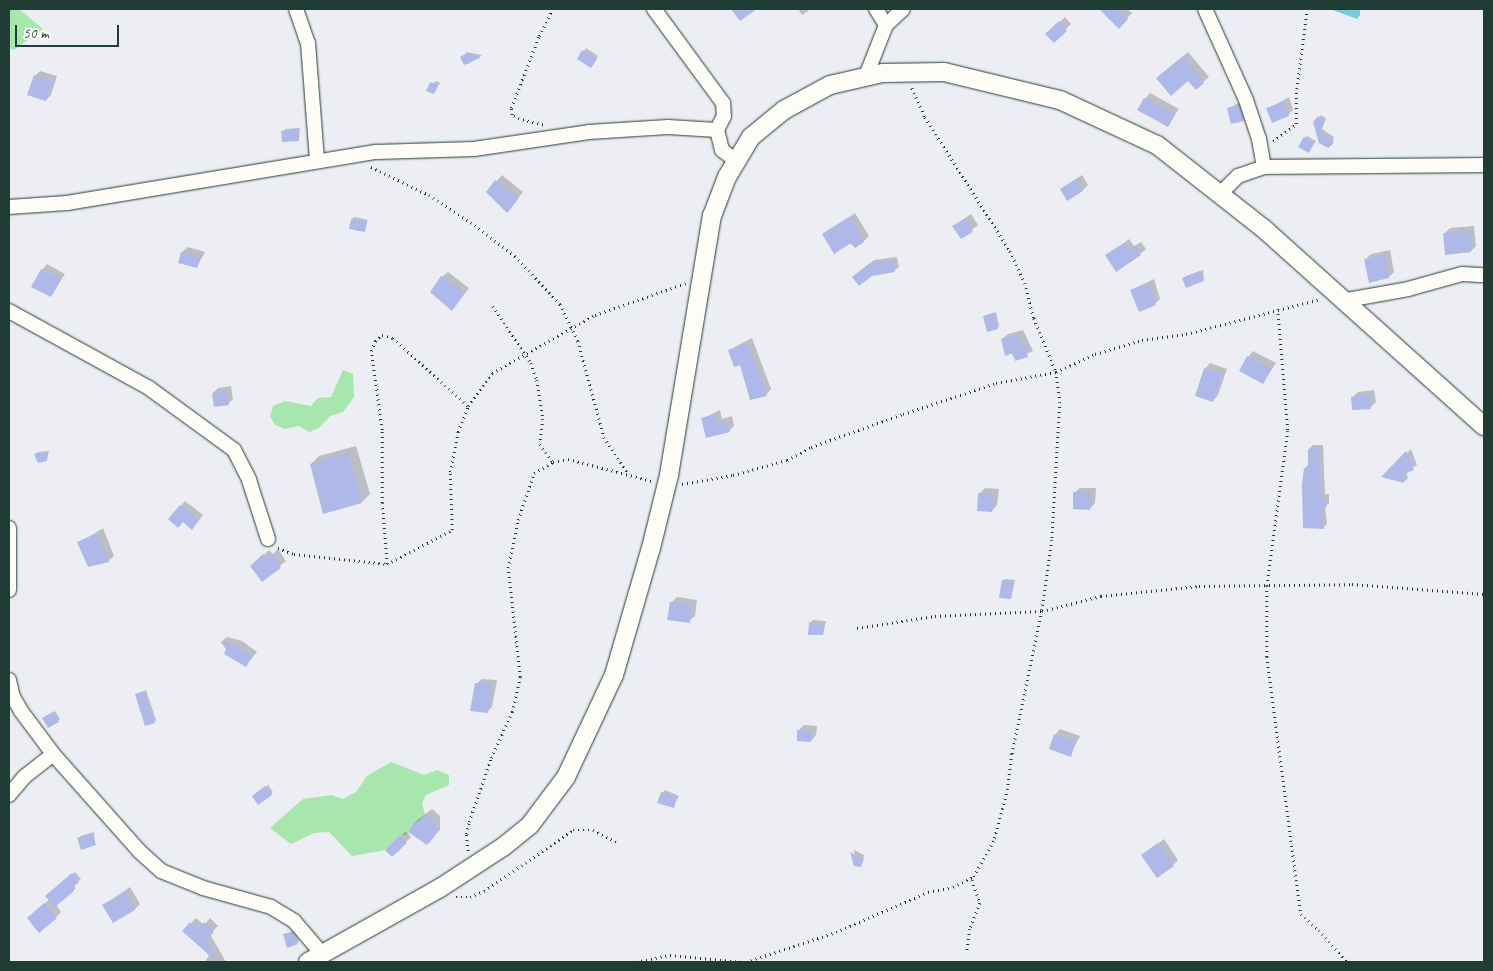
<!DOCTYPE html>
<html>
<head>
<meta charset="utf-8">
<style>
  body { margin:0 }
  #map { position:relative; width:1493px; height:971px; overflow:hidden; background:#edeef4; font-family:Caveat,sans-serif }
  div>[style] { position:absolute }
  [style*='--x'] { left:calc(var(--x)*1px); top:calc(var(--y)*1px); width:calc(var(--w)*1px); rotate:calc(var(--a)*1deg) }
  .green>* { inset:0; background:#a7e6ad }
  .water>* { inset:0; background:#7bc9d9 }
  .shadow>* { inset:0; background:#0003 }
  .building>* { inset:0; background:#aeb8e9 }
  .path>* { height:2.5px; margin-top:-1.25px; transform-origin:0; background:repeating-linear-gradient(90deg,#1f3d34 0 1px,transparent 0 5px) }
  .roads { filter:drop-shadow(0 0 1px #1f3d34) drop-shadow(0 0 1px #1f3d34) }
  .minor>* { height:14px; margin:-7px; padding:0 7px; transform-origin:7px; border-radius:7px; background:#fdfcf7 }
  .major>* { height:18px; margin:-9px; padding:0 9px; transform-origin:9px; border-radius:9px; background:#fdfcf7 }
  span { translate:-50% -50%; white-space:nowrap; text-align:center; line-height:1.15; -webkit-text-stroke:4px #fdfcf7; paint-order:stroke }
  .frame { position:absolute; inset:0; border:10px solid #1f3d34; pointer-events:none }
  .scale { position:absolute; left:15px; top:25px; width:104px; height:22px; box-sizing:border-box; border:2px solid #1f3d34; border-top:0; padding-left:6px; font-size:15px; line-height:18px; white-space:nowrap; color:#1f3d34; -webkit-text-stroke:4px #fdfcf7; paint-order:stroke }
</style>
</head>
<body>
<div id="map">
  <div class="green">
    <i style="clip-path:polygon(9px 9px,19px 9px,43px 29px,14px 50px,9px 48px)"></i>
    <i style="clip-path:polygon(343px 370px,353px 374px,354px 397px,343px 412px,330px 416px,319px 428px,309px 432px,299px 426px,285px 429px,275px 425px,270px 416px,273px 406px,285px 401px,311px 406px,318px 398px,331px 397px)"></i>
    <i style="clip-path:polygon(391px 762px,424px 775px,437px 770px,449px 775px,449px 785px,426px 795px,422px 803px,425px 814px,419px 822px,414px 822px,406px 835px,400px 835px,385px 850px,352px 856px,329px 832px,314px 833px,291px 844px,270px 828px,303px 799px,332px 795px,343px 799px,356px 792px,367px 776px)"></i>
  </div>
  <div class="water">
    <i style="clip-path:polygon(1330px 9px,1360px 9px,1360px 15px,1357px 19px)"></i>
  </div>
  <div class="shadow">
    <i style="clip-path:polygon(798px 9px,811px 9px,802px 15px)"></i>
    <i style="clip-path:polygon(1106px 9px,1127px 9px,1132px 13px,1119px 27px,1103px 11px)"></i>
    <i style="clip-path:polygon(1065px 17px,1071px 24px,1054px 41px,1052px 29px)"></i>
    <i style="clip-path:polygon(586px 48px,598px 56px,593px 64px,579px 59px)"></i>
    <i style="clip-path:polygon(466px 52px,482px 55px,468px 64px,462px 61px)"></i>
    <i style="clip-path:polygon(1188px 52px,1209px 77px,1196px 88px,1189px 79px,1163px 73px)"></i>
    <i style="clip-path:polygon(40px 71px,57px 76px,51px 95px,46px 100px,35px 76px)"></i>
    <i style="clip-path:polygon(437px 81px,440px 83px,433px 93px,431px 84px)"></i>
    <i style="clip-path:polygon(1150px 93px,1179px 109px,1168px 125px,1145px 99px)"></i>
    <i style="clip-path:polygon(1289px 97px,1293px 110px,1288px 115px,1268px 109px)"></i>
    <i style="clip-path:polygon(1244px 100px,1248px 114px,1243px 120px,1229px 108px)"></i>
    <i style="clip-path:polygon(1321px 115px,1326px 118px,1322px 129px,1334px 137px,1333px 142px,1326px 146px,1314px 123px)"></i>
    <i style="clip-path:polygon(300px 128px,299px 140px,282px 132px,285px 129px)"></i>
    <i style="clip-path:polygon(1307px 136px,1316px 141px,1309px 151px,1305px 138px)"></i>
    <i style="clip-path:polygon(502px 175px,523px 192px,507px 212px,488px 192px)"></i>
    <i style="clip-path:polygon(1082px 175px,1088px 185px,1083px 190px,1061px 189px)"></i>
    <i style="clip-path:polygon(855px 213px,869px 236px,864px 241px,855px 246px,824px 234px)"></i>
    <i style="clip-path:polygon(971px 214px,978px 225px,961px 238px,954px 226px)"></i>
    <i style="clip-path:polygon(354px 217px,368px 220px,364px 231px,352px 219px)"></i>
    <i style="clip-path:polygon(1474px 226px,1476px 246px,1471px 251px,1444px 234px,1450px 228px)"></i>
    <i style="clip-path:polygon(1129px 239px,1134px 246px,1141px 242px,1146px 249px,1140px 254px,1107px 256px)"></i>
    <i style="clip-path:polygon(188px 247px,205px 252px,197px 267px,182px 252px)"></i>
    <i style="clip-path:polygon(1390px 250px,1394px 272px,1389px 277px,1366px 259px,1371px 254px)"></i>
    <i style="clip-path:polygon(897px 257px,899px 267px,894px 271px,853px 277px,874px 260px)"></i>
    <i style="clip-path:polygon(47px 264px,65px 274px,51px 296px,42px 270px)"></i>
    <i style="clip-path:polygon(1203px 270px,1204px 280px,1184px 279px,1186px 276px)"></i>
    <i style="clip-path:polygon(448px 272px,469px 288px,452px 310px,442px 277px)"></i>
    <i style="clip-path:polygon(1154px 279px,1160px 299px,1155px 304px,1131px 290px)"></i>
    <i style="clip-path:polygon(996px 312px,999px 326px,997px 328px,985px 316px)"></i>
    <i style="clip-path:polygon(1023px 330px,1033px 351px,1015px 359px,1002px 339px,1008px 334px)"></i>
    <i style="clip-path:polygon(752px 338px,771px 389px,766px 395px,729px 350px)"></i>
    <i style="clip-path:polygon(1253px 351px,1276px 363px,1263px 382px,1248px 357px)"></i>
    <i style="clip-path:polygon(1210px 363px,1227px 369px,1218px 395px,1213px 401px,1205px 369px)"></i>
    <i style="clip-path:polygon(231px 386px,233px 399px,228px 404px,213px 393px,218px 388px)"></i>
    <i style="clip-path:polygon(1374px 390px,1376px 402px,1370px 408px,1353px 397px,1358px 392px)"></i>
    <i style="clip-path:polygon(720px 410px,722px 419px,732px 416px,734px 426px,729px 431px,702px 419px)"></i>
    <i style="clip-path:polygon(1313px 445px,1323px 445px,1325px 494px,1329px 494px,1329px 503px,1325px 507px,1327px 524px,1323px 528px,1305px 468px,1309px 464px,1309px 449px)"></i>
    <i style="clip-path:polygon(356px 446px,370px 494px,362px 502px,311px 464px,319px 456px)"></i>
    <i style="clip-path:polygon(1411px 449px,1417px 465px,1406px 472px,1408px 478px,1404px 482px,1383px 476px)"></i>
    <i style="clip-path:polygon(49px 451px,47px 460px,35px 454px,38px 452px)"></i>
    <i style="clip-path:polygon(985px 488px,999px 489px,997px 505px,992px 511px,978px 509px,980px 493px)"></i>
    <i style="clip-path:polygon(1080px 488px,1096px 488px,1095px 503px,1090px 509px,1074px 493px)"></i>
    <i style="clip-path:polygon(185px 501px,203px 515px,196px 524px,169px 519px)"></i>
    <i style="clip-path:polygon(103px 528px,114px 556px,108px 561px,79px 543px)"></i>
    <i style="clip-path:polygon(278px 549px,286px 561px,262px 580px,252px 566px,269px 550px,273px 554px)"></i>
    <i style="clip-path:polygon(1005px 579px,1015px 580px,1011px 598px,1003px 581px)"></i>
    <i style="clip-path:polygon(677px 597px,697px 600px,695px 616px,689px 621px,671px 603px)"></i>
    <i style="clip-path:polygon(813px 620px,826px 621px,823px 634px,810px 623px)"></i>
    <i style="clip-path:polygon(227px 637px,242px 641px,257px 652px,246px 665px,222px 641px)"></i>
    <i style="clip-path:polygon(482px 679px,497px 680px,492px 707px,487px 712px,476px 684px)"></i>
    <i style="clip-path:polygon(146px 690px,156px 720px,154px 722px,136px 695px)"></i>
    <i style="clip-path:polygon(55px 711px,60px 719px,58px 721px,46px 716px)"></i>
    <i style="clip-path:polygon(804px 725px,817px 726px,816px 735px,811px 741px,799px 730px)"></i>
    <i style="clip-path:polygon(1060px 729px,1080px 736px,1070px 755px,1055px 735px)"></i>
    <i style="clip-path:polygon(268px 785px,273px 792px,271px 794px,256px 794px)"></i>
    <i style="clip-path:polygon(665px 790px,679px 796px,673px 806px,662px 793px)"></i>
    <i style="clip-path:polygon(432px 809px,440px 816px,440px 830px,432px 838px,415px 822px)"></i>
    <i style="clip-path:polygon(406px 831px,411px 837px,392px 856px,386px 850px)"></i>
    <i style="clip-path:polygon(94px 832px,95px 844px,78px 839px,81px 836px)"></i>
    <i style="clip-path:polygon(1164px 839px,1178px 860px,1173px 865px,1143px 855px)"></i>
    <i style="clip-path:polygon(854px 850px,864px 855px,863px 863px,856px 866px)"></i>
    <i style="clip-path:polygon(75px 872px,81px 879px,73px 885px,76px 888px,56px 905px,61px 912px,56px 917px,33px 913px,50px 899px,49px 894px)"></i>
    <i style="clip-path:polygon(130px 887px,140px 904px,135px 909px,104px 905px)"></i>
    <i style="clip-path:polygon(196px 918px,204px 925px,210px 918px,218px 926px,210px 934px,226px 962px,205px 962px,209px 955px,184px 931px)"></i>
    <i style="clip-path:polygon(294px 930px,299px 941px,297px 943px,285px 935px)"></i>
  </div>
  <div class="building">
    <i style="clip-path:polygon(731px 9px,757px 9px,740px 21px)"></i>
    <i style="clip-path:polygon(1099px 9px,1117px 9px,1128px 19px,1119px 29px)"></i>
    <i style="clip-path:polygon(1059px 21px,1067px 31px,1054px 43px,1045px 34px)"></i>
    <i style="clip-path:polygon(582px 50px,597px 59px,591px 68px,577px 59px)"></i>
    <i style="clip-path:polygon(467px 53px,481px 57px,464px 65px,460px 57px)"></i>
    <i style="clip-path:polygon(1183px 56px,1204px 83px,1196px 90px,1188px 81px,1171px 96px,1156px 78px)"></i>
    <i style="clip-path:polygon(34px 75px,53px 81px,46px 101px,27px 95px)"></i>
    <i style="clip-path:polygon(430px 82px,438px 86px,434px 94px,426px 91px)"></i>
    <i style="clip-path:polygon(1144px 98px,1175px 115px,1168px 127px,1137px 110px)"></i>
    <i style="clip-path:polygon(1283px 102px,1289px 116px,1272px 123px,1266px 108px)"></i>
    <i style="clip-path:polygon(1238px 105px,1244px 121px,1231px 124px,1227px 108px)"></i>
    <i style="clip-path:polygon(1318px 116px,1324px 120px,1320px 131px,1334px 143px,1328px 148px,1319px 143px,1313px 122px)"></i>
    <i style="clip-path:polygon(298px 129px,299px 141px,282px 142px,281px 131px)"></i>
    <i style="clip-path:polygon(1304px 137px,1314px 143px,1309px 153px,1298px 147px)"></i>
    <i style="clip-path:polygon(1076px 179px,1083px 191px,1067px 201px,1060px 189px)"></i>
    <i style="clip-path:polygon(495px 180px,519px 198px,507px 213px,486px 192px)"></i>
    <i style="clip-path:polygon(849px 217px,864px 242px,855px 248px,851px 243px,834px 254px,822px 234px)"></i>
    <i style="clip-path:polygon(966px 218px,973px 232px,961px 239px,952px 226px)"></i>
    <i style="clip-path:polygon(351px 219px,367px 222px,365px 232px,349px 229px)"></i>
    <i style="clip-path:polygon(1470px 231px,1471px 252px,1445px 255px,1443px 233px)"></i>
    <i style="clip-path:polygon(1124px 243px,1129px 251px,1136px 246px,1141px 255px,1116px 272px,1105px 255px)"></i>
    <i style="clip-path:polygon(181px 252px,200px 257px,197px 268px,178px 263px)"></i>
    <i style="clip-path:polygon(1385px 254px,1389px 278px,1369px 283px,1364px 259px)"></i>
    <i style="clip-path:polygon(893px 260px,895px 272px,872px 276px,859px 286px,852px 277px,869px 264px)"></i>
    <i style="clip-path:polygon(41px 269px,61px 279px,51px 297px,31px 287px)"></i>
    <i style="clip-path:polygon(1200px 271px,1204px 281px,1186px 288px,1182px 278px)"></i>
    <i style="clip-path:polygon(441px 276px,465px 293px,452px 311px,430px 292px)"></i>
    <i style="clip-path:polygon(1149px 283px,1156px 305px,1139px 312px,1130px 290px)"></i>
    <i style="clip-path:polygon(993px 313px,998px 329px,987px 332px,983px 316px)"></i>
    <i style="clip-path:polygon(1018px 335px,1021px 346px,1025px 345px,1028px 357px,1015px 361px,1013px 353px,1005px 356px,1001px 339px)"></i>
    <i style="clip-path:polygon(747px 343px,758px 373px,761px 372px,767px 396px,750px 400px,740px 365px,734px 367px,728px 350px)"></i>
    <i style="clip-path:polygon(1247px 356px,1272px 369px,1263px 384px,1239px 371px)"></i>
    <i style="clip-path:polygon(1204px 368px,1222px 374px,1213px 402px,1195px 396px)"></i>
    <i style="clip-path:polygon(226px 391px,229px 405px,214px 407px,212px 393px)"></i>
    <i style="clip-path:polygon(1370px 395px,1371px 409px,1352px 410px,1351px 397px)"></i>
    <i style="clip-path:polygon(715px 414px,717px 423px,726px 421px,730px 432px,706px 438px,701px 418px)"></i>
    <i style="clip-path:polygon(1319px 448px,1321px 498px,1325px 497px,1326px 508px,1321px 508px,1324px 529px,1303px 528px,1302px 485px,1304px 468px,1308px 468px,1308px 449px)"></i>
    <i style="clip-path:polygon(1406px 451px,1414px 470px,1402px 475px,1404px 483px,1381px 477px)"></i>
    <i style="clip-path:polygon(47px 453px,47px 461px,38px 463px,34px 454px)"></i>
    <i style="clip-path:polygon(348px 453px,362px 503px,323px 514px,310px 464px)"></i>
    <i style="clip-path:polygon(1073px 492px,1091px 493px,1090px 510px,1073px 509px)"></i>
    <i style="clip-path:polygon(978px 493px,994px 494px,992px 512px,977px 511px)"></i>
    <i style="clip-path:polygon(180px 505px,199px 520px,192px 530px,183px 522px,178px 528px,168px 519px)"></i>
    <i style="clip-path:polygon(97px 533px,109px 562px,88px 567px,77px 542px)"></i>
    <i style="clip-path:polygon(263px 554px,267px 558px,273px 554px,281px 568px,262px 582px,250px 566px)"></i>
    <i style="clip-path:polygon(1002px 580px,1014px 582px,1011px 599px,999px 598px)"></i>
    <i style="clip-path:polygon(670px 602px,692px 605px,690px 623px,667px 620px)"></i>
    <i style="clip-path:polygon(809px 622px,824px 623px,823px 635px,808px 635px)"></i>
    <i style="clip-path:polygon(220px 641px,237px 646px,252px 657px,246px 667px,224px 654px,226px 649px)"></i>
    <i style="clip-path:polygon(475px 683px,493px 685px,488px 713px,470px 711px)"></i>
    <i style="clip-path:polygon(144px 691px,155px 723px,145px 726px,135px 694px)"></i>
    <i style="clip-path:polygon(53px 712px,59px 722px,48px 728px,42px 718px)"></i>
    <i style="clip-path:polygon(797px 730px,812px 731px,811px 742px,797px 741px)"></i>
    <i style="clip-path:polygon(1054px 734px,1076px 741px,1071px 757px,1049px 749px)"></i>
    <i style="clip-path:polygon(265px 786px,272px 795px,258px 805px,252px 796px)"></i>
    <i style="clip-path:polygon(661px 792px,677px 798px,674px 808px,657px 803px)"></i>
    <i style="clip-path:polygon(425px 814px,435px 821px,436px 829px,435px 836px,427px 845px,408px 832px,414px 822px,419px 822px)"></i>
    <i style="clip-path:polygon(92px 833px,96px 845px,81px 850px,77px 838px)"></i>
    <i style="clip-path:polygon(400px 835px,407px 843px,392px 857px,385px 850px)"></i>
    <i style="clip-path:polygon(1158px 843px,1174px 866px,1157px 878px,1141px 855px)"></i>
    <i style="clip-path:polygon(850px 852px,863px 859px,861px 867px,854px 866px)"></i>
    <i style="clip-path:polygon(72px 873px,79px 882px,72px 888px,74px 891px,55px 907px,45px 896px)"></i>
    <i style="clip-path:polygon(125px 892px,135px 910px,113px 923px,102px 905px)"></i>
    <i style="clip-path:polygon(44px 903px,57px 918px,39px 933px,27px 918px)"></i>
    <i style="clip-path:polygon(190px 922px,198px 929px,204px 922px,214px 932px,206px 940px,217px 962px,182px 931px)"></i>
    <i style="clip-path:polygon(292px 932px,298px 944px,287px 948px,283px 934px)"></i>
  </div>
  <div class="path">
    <i style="--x:912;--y:88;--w:32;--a:66"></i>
    <i style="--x:925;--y:117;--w:159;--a:57.6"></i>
    <i style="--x:1010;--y:251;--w:35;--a:65"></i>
    <i style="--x:1025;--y:283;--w:36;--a:76"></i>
    <i style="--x:1034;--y:318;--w:58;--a:67.8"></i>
    <i style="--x:1056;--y:372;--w:30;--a:82"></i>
    <i style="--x:1060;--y:402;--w:138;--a:93.3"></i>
    <i style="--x:1052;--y:540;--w:72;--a:98"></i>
    <i style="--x:1042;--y:611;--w:146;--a:101.8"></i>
    <i style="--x:1012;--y:754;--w:35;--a:97"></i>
    <i style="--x:1008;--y:789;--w:54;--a:105.1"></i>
    <i style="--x:994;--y:841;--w:45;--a:119.4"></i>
    <i style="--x:972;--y:880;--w:24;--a:71"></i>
    <i style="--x:980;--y:903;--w:28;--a:111"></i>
    <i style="--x:970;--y:929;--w:22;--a:98"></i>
    <i style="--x:543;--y:125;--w:25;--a:-166"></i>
    <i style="--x:519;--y:119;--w:8;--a:-150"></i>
    <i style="--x:512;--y:115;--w:7;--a:-98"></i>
    <i style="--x:511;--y:108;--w:77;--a:-68.7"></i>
    <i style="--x:539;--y:36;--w:30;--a:-63"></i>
    <i style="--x:1273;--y:141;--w:29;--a:-36"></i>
    <i style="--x:1296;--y:124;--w:30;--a:-90"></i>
    <i style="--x:1296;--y:94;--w:86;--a:-82.6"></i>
    <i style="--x:371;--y:167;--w:64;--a:25.8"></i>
    <i style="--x:429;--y:195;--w:55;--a:33.1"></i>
    <i style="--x:475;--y:225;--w:51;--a:37.8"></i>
    <i style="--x:515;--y:256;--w:66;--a:46.8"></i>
    <i style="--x:560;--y:304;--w:41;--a:64.1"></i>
    <i style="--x:578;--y:341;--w:99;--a:74.8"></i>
    <i style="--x:604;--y:437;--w:45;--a:56.7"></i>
    <i style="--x:493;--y:306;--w:69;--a:56.3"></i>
    <i style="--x:531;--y:363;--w:18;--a:71"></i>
    <i style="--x:537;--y:380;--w:39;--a:81"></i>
    <i style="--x:543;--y:419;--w:25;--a:97"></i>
    <i style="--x:540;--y:444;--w:22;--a:54"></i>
    <i style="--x:1278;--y:309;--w:122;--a:85.3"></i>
    <i style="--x:1288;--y:431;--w:156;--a:97.7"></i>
    <i style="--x:1267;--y:586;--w:71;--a:90"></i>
    <i style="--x:1267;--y:657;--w:259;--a:82.5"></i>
    <i style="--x:1301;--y:914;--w:24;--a:42"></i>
    <i style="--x:1319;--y:930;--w:43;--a:48.8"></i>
    <i style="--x:682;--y:484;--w:52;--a:-10"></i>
    <i style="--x:733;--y:475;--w:56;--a:-15.5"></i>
    <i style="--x:787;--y:460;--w:27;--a:-28"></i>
    <i style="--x:811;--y:447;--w:98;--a:-19.7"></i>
    <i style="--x:903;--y:414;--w:98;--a:-18.4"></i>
    <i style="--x:996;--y:383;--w:61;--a:-10.4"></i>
    <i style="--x:1056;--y:372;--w:43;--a:-24.8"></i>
    <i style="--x:1095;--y:354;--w:49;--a:-16.6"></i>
    <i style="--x:1142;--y:340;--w:44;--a:-7.8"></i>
    <i style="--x:1186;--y:334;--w:138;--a:-14.6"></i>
    <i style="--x:278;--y:548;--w:17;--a:21"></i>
    <i style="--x:294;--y:554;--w:94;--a:6.1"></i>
    <i style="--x:387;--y:564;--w:73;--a:-27.6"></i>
    <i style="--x:452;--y:530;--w:58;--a:-92"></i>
    <i style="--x:450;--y:472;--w:41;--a:-78.7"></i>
    <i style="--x:458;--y:432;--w:28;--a:-69"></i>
    <i style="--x:468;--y:406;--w:41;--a:-54"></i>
    <i style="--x:492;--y:373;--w:118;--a:-29.4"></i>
    <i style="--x:595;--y:315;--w:96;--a:-19.4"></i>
    <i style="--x:387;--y:564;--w:61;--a:-94.7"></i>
    <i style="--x:382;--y:503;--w:73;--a:-90"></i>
    <i style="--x:382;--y:430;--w:80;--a:-97.9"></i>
    <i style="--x:371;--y:351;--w:11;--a:-68"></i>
    <i style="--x:375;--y:341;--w:9;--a:-41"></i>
    <i style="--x:382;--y:335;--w:11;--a:15"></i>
    <i style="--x:393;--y:338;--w:101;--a:42.2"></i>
    <i style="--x:857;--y:628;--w:79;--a:-8.7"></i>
    <i style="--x:935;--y:616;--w:107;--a:-2.7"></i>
    <i style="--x:1042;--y:611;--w:61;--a:-14.3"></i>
    <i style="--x:1101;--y:596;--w:99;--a:-5.8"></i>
    <i style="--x:1199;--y:586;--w:153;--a:-0.7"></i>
    <i style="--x:1352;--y:584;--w:132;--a:4.3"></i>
    <i style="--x:468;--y:851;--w:17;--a:-97"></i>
    <i style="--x:466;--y:834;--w:12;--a:-76"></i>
    <i style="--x:469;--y:822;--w:68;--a:-71"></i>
    <i style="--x:491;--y:758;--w:51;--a:-65.5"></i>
    <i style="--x:512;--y:712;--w:36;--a:-77"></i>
    <i style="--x:520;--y:677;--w:110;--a:-96.3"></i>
    <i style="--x:508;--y:568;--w:49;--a:-78.2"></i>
    <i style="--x:518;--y:520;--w:50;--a:-71.2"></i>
    <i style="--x:534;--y:473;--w:22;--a:-30"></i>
    <i style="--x:553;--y:462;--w:15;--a:-11"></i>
    <i style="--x:568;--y:459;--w:87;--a:14.7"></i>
    <i style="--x:456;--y:897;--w:14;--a:0"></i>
    <i style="--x:470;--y:897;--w:15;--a:-23"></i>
    <i style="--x:484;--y:891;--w:108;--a:-34.4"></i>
    <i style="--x:573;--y:830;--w:20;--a:0"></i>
    <i style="--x:593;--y:830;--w:29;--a:27"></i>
    <i style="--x:636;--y:962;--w:35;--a:-12"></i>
    <i style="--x:670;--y:955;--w:73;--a:5.5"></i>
    <i style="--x:746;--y:962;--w:95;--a:-18.4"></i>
    <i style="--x:836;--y:932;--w:100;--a:-23.5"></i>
    <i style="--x:928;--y:892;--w:25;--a:-11"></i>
    <i style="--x:953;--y:887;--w:22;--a:-27"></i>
  </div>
  <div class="roads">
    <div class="minor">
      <i style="--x:296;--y:9;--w:36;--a:71"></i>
      <i style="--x:308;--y:43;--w:117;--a:85.6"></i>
      <i style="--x:654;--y:9;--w:117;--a:53.7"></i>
      <i style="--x:723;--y:103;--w:13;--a:86"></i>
      <i style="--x:724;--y:116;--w:16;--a:117"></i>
      <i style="--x:876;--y:9;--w:19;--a:58"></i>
      <i style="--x:1205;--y:9;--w:100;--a:65.7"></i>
      <i style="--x:1246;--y:100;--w:41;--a:71.6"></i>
      <i style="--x:1259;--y:139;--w:28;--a:80"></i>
      <i style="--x:866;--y:76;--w:55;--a:-68.6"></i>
      <i style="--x:886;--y:25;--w:23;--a:-43"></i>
      <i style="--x:1222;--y:192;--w:23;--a:-45"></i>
      <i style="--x:1238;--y:176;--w:28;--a:-19"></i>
      <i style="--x:1264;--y:167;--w:220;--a:-0.5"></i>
      <i style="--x:9;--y:207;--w:58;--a:-3.9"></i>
      <i style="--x:67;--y:203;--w:313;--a:-9.4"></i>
      <i style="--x:376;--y:152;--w:98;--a:-1.8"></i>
      <i style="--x:474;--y:149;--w:116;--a:-8.4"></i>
      <i style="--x:589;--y:132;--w:79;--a:-3.6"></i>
      <i style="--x:668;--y:127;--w:49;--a:3.5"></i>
      <i style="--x:717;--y:130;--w:21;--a:76"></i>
      <i style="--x:722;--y:150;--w:18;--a:38"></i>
      <i style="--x:1347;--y:300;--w:62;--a:-10.2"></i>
      <i style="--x:1408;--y:289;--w:56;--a:-15.5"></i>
      <i style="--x:1462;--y:274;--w:22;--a:3"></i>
      <i style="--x:9;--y:311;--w:160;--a:28.8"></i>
      <i style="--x:149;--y:388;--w:105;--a:36.1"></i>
      <i style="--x:234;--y:450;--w:34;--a:63"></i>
      <i style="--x:249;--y:480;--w:62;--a:72.1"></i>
      <i style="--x:9;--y:528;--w:62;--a:90"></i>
      <i style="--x:9;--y:680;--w:17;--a:77"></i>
      <i style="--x:13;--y:697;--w:16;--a:60"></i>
      <i style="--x:21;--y:711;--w:54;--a:53.3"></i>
      <i style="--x:53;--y:754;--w:130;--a:48.4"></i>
      <i style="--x:139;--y:851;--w:30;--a:42"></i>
      <i style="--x:161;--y:871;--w:45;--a:22"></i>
      <i style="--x:203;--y:888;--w:71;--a:15.6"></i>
      <i style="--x:271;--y:907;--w:27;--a:31"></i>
      <i style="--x:294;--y:921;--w:45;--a:49.5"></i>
      <i style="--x:9;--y:795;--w:23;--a:-50"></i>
      <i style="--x:24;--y:777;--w:37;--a:-38"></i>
    </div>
    <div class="major">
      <i style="--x:308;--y:962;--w:151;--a:-29.3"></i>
      <i style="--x:440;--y:888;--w:75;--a:-33.1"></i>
      <i style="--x:503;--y:847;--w:35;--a:-39"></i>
      <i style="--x:530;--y:825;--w:60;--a:-53.1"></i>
      <i style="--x:566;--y:777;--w:113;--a:-64.8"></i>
      <i style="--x:614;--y:675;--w:132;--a:-73.8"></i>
      <i style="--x:651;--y:548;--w:75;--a:-76.1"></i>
      <i style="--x:669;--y:475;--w:263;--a:-80.6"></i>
      <i style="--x:712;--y:216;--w:42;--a:-69"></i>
      <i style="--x:727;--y:177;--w:47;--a:-59"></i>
      <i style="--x:751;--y:137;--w:43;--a:-39.3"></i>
      <i style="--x:784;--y:110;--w:52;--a:-28.5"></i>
      <i style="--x:830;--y:85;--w:54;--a:-12.8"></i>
      <i style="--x:883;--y:73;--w:61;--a:-0.9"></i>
      <i style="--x:944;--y:72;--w:119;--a:13.6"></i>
      <i style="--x:1060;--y:100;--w:107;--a:24.9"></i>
      <i style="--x:1157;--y:145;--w:135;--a:38.1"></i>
      <i style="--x:1263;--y:228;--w:297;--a:41.9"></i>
    </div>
  </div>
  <div class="frame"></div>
  <div class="scale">50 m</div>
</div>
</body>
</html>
